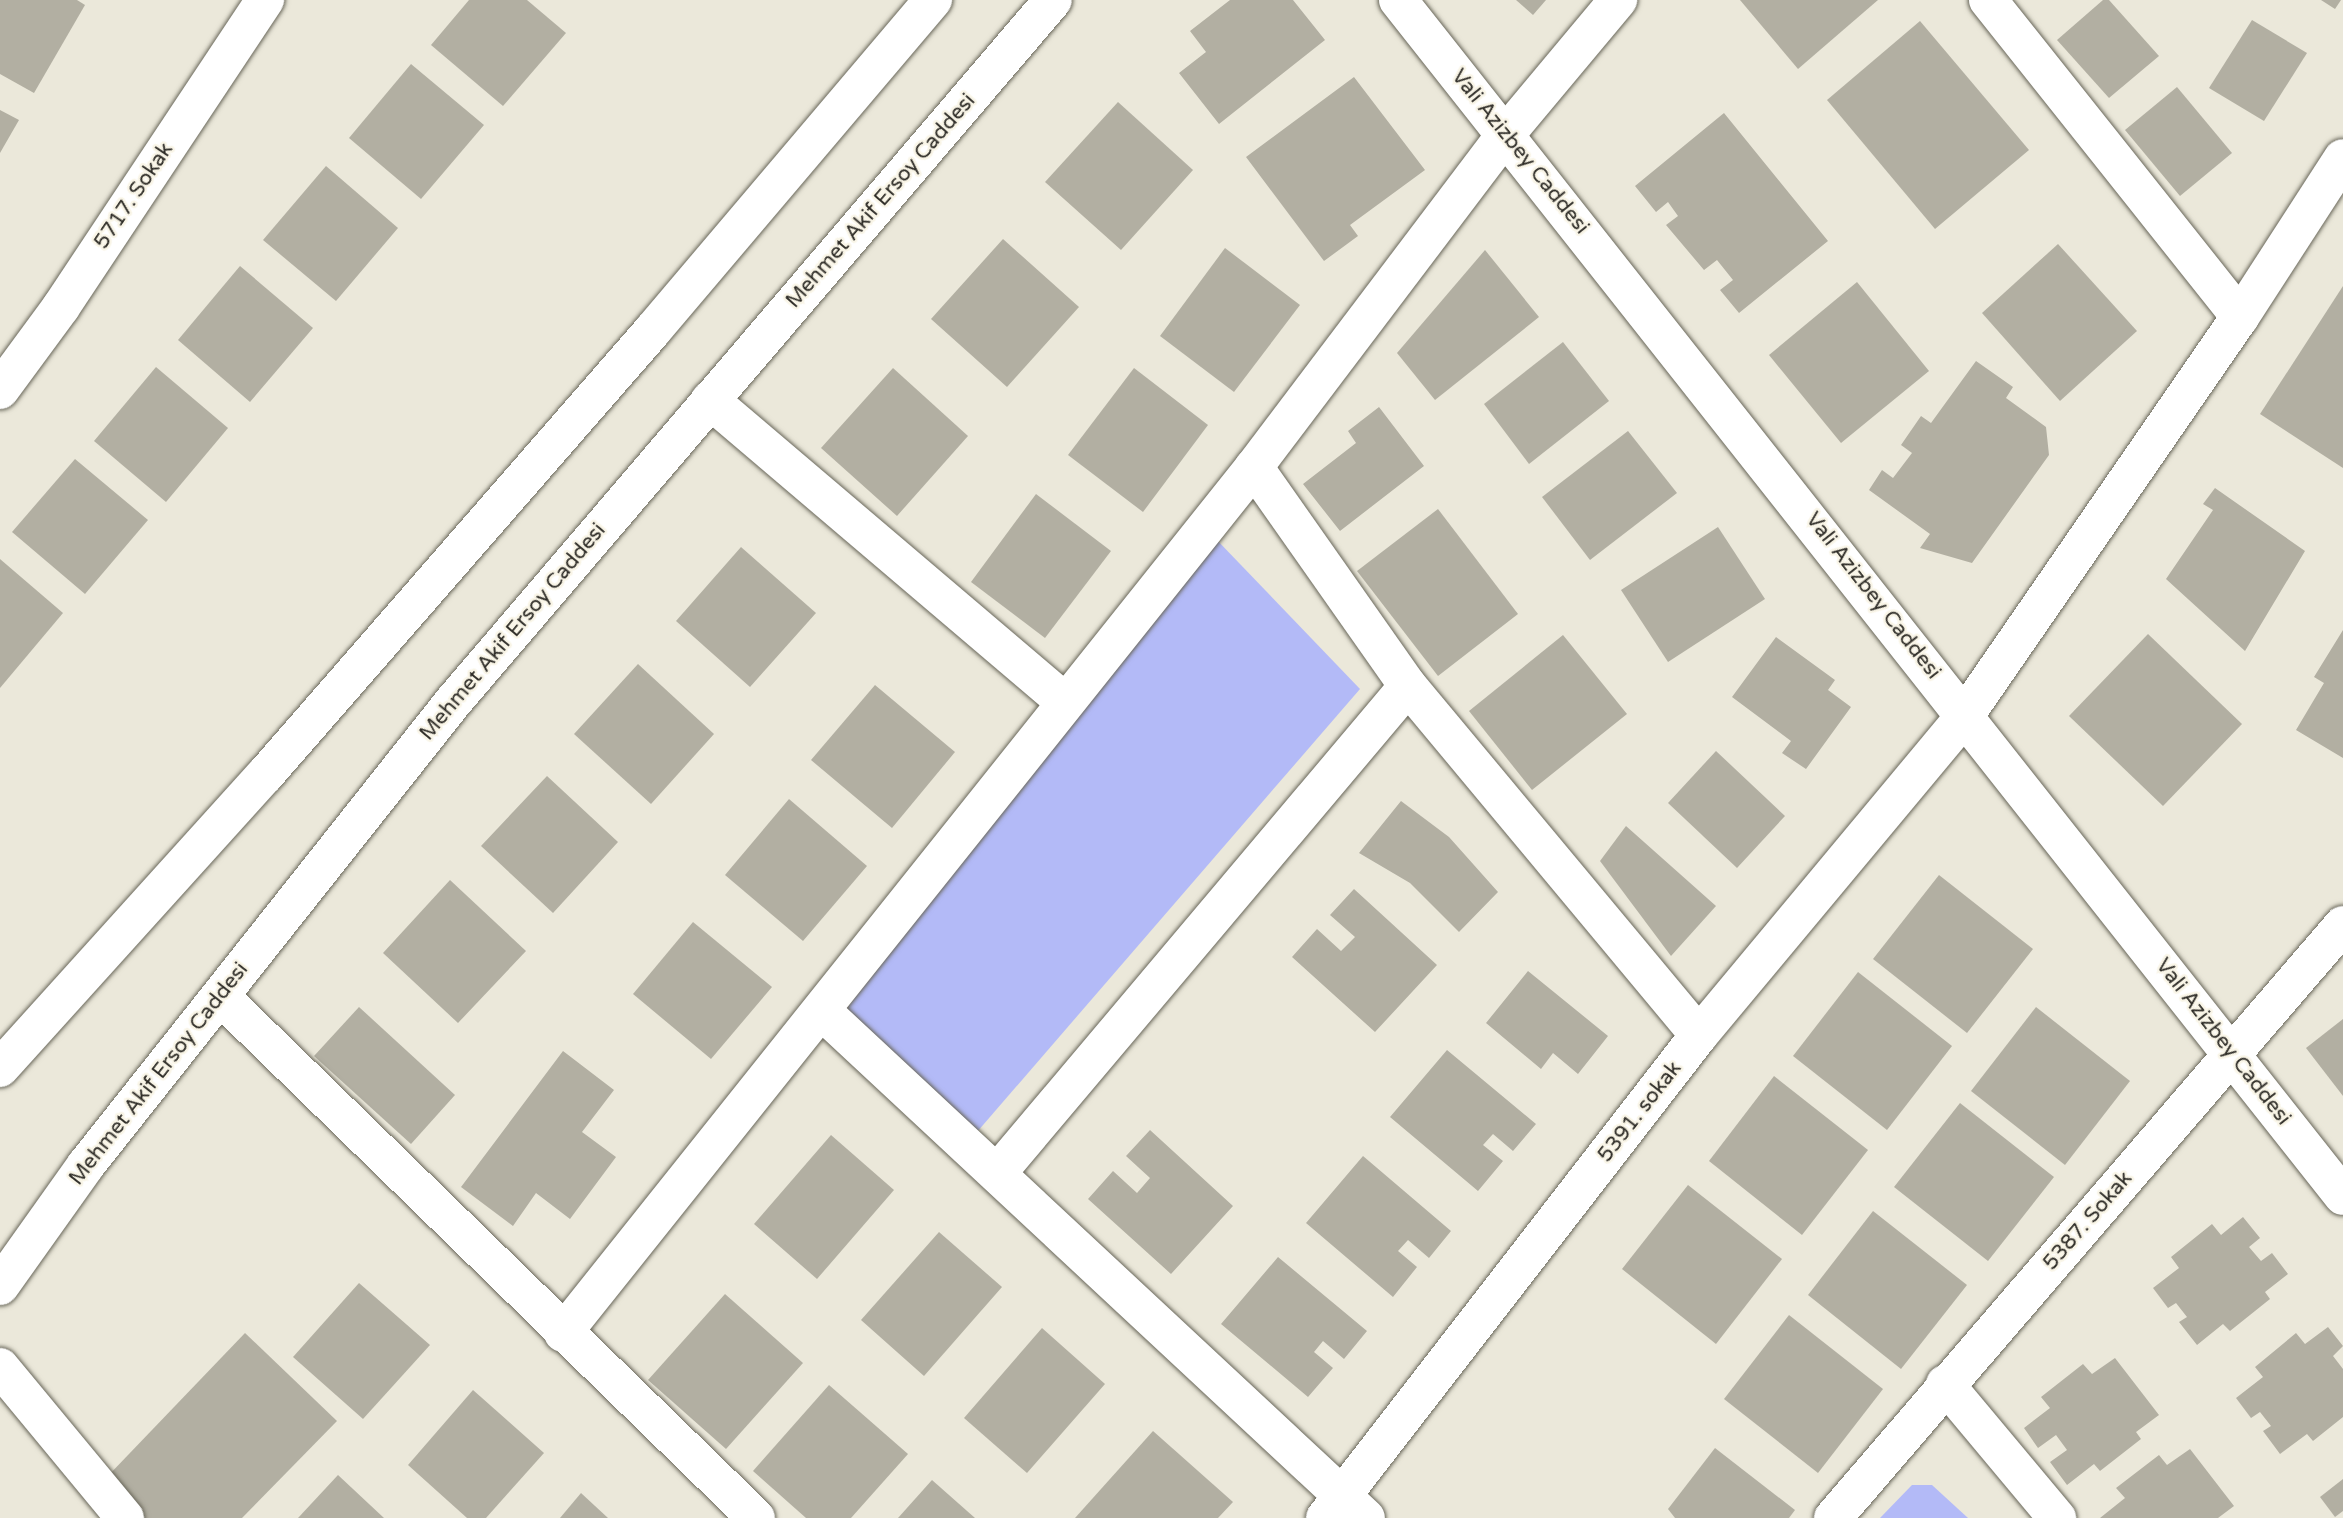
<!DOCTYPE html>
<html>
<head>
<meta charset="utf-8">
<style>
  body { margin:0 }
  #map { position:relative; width:2343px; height:1518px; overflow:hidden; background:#ebe8da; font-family:"Varela Round",sans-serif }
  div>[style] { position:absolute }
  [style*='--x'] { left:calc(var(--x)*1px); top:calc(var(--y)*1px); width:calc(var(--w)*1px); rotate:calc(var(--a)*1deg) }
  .green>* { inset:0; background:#b3baf7 }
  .building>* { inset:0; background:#b2afa2 }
  .roads { filter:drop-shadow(0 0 2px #686659) drop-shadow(0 0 2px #686659) }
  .minor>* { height:38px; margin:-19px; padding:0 19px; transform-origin:19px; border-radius:19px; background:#fff }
  .major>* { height:38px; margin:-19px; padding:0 19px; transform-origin:19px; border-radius:19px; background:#fff }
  span { translate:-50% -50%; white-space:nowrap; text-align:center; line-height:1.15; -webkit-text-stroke:5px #f9f5e7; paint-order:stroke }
  .street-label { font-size:21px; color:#2d2b26 }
</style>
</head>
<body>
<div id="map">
  <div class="green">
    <i style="clip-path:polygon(1215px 538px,1360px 689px,977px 1132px,840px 1017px)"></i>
    <i style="clip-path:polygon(1912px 1485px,1932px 1485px,1968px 1518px,1880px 1518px)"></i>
  </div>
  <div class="building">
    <i style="clip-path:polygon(0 0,77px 0,85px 5px,34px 93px,0 74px)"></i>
    <i style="clip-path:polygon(469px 0,527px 0,566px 33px,503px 106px,431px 45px)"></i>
    <i style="clip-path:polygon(1230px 0,1293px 0,1325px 40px,1219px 124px,1179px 73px,1206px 52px,1190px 31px)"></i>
    <i style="clip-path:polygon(1516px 0,1546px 0,1533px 15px)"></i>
    <i style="clip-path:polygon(1740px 0,1878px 0,1798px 69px)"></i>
    <i style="clip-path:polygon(2103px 0,2109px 0,2159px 56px,2109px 98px,2057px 40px)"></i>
    <i style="clip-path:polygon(2321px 0,2341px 0,2335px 9px)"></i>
    <i style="clip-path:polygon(2252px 20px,2307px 53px,2264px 121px,2209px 88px)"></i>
    <i style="clip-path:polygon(1920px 21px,2029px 150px,1935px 229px,1827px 100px)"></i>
    <i style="clip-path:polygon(411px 64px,484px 125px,421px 199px,349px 138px)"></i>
    <i style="clip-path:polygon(1354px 77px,1425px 170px,1350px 225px,1358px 236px,1324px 261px,1246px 157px)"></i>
    <i style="clip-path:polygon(2177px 87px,2232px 153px,2180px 196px,2125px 130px)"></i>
    <i style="clip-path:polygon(1118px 102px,1193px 170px,1121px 250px,1045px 182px)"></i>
    <i style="clip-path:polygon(0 110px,19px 120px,0 153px)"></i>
    <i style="clip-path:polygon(1724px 113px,1828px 241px,1739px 313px,1720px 290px,1733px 280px,1717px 260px,1704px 270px,1666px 225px,1678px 216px,1668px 202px,1656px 212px,1635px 186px)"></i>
    <i style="clip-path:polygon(326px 166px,398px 228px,336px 301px,263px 240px)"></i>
    <i style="clip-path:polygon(1003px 239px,1079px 307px,1007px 387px,931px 319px)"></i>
    <i style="clip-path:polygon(2058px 244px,2137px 331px,2060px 401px,1982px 313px)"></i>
    <i style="clip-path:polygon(1225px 248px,1300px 305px,1234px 392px,1160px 336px)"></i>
    <i style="clip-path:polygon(1485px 250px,1539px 317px,1435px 400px,1397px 353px)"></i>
    <i style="clip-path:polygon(240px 266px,313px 328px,250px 402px,178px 340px)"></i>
    <i style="clip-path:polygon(1857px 282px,1929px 371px,1841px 443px,1769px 355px)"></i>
    <i style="clip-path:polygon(2343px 286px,2343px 468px,2260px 414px)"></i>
    <i style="clip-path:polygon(1563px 342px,1609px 401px,1529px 464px,1484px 404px)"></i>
    <i style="clip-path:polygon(1976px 361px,2013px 387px,2006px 398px,2046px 427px,2049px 455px,1972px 563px,1920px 548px,1930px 534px,1869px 490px,1882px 470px,1893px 478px,1912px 453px,1901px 445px,1921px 416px,1931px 423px)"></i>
    <i style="clip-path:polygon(156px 367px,228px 428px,166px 502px,94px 441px)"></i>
    <i style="clip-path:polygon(893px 368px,968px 436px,897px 516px,821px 448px)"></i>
    <i style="clip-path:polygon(1134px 368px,1208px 425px,1143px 512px,1068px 455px)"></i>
    <i style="clip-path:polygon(1379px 407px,1424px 466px,1340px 531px,1303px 484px,1356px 443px,1348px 431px)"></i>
    <i style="clip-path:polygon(1628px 431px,1677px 493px,1590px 560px,1542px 497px)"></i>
    <i style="clip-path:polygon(75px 459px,148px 520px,85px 594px,12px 532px)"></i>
    <i style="clip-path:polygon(2215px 488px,2305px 551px,2245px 651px,2166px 579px,2213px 510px,2203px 504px)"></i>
    <i style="clip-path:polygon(1036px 494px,1111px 551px,1045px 638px,971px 582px)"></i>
    <i style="clip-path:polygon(1438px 509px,1518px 614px,1438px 676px,1357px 571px)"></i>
    <i style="clip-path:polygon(1718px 527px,1765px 599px,1668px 662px,1621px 590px)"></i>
    <i style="clip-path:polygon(741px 547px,816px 613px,750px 687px,676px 621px)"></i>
    <i style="clip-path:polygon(0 559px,63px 613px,0 688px)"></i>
    <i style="clip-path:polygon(2343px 630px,2343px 758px,2296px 730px,2324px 683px,2314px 677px)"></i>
    <i style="clip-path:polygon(2148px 634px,2242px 724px,2163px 806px,2069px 716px)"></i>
    <i style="clip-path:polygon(1563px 635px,1627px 714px,1532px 790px,1469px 711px)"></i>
    <i style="clip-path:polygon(1776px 637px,1835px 680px,1828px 690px,1851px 707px,1806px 769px,1782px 753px,1791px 741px,1732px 697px)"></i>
    <i style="clip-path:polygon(638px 664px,714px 734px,651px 804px,574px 734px)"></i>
    <i style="clip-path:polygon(875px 685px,955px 752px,892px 828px,811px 760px)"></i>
    <i style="clip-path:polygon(1716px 751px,1785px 816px,1737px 868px,1668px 803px)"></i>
    <i style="clip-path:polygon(547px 776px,618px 842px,553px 913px,481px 846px)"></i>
    <i style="clip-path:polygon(789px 799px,867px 866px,803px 941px,725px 875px)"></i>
    <i style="clip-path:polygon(1401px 801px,1449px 837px,1498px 892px,1459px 932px,1410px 883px,1359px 853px)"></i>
    <i style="clip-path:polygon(1626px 826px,1716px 906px,1671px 956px,1600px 861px)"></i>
    <i style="clip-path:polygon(1939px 875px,2033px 949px,1967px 1033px,1873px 959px)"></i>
    <i style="clip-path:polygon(450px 880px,526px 951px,458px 1023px,383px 953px)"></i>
    <i style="clip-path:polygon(1354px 889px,1437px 965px,1375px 1032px,1292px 957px,1317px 929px,1341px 951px,1355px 937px,1330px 915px)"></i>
    <i style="clip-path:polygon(693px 922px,772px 987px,711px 1059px,633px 994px)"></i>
    <i style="clip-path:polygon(1528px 971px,1608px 1036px,1578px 1074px,1553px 1053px,1541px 1069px,1486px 1023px)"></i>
    <i style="clip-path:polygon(1858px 972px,1952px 1046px,1887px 1130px,1793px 1056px)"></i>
    <i style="clip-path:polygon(359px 1007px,455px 1095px,411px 1144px,314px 1056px)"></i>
    <i style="clip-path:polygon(2036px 1007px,2130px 1081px,2065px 1165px,1971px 1091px)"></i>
    <i style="clip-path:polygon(2343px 1019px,2343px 1096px,2306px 1048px)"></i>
    <i style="clip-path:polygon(1447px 1050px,1536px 1124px,1513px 1151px,1493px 1134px,1483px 1145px,1503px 1161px,1478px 1191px,1390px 1117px)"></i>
    <i style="clip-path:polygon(563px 1051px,614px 1090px,582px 1132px,616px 1157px,570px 1219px,536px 1193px,513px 1226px,461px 1187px)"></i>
    <i style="clip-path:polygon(1774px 1076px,1868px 1150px,1802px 1235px,1709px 1161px)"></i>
    <i style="clip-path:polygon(1960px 1103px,2054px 1177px,1988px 1261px,1894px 1187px)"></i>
    <i style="clip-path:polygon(1150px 1130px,1233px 1206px,1171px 1274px,1088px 1199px,1113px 1171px,1137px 1193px,1150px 1178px,1126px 1156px)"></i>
    <i style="clip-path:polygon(831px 1135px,894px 1190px,817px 1279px,754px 1224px)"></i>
    <i style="clip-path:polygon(1363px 1156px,1451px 1231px,1429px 1258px,1408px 1240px,1398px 1251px,1417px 1267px,1393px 1297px,1306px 1223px)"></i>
    <i style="clip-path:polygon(1688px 1185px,1782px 1259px,1716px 1344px,1622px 1269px)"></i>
    <i style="clip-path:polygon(1873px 1211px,1967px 1285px,1901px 1369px,1808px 1295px)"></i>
    <i style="clip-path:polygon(2243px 1217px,2260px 1238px,2249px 1247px,2261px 1261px,2272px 1253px,2288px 1274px,2265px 1292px,2270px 1299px,2230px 1331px,2223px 1324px,2197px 1345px,2179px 1322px,2187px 1317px,2176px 1303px,2168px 1308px,2153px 1288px,2179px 1268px,2171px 1257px,2212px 1224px,2221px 1235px)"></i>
    <i style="clip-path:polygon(939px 1232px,1002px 1287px,924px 1376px,861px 1320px)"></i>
    <i style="clip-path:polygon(1278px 1257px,1367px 1331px,1344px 1359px,1323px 1341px,1314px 1352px,1333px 1368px,1308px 1397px,1221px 1324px)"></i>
    <i style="clip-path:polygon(359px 1283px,430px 1345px,363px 1419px,293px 1357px)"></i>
    <i style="clip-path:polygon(725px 1294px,803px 1363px,726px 1449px,648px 1380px)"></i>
    <i style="clip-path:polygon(1789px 1315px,1883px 1389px,1818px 1473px,1724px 1399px)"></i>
    <i style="clip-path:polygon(2328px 1327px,2343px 1346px,2333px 1356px,2343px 1369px,2343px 1417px,2313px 1441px,2307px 1434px,2280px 1454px,2263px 1431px,2271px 1426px,2260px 1412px,2251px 1418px,2236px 1398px,2263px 1377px,2255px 1367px,2296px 1333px,2305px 1344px)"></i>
    <i style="clip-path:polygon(1042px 1328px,1105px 1384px,1027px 1473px,964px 1418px)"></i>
    <i style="clip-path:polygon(245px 1333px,337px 1421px,242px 1518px,145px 1518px,105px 1479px)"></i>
    <i style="clip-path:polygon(2115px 1358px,2159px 1415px,2136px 1432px,2141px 1439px,2100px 1471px,2094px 1464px,2067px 1485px,2050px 1462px,2067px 1450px,2056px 1435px,2038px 1448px,2024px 1428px,2050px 1408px,2041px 1397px,2083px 1364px,2092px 1374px)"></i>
    <i style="clip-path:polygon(829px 1385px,908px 1454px,851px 1518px,806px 1518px,753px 1471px)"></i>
    <i style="clip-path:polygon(473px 1390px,544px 1453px,486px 1518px,467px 1518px,408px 1465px)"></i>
    <i style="clip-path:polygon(1153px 1431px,1233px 1502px,1218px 1518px,1075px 1518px)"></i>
    <i style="clip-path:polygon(1715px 1448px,1795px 1510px,1789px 1518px,1675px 1518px,1668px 1509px)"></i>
    <i style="clip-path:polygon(2190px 1449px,2234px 1506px,2218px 1518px,2100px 1518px,2125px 1498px,2116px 1488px,2159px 1455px,2167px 1465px)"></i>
    <i style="clip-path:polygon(338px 1475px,384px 1518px,298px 1518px)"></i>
    <i style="clip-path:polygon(2343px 1479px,2343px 1511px,2335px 1517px,2320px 1497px)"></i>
    <i style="clip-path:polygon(932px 1480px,975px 1518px,898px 1518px)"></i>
    <i style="clip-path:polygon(581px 1493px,608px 1518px,560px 1518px)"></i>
  </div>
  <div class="roads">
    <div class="minor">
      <i style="--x:1398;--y:0;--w:1524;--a:51.69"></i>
      <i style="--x:1988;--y:0;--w:405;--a:51.5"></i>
      <i style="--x:0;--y:390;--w:103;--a:-53.7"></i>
      <i style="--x:61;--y:307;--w:369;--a:-56.4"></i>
      <i style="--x:710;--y:400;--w:466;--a:40.4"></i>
      <i style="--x:1254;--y:467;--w:268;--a:54.9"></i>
      <i style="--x:1408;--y:686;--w:454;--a:50.2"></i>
      <i style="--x:220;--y:996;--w:748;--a:44.24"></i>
      <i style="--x:823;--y:1012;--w:742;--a:42.98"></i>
      <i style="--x:999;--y:1171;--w:634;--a:-49.86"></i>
      <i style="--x:563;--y:1333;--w:1108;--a:-51.41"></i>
      <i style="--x:1254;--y:467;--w:418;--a:-52.9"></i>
      <i style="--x:1506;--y:134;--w:175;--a:-50.1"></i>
      <i style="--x:1945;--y:1384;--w:175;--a:50.1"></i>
      <i style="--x:1325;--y:1518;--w:611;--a:-52.25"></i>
      <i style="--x:1699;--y:1035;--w:418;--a:-50.2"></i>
      <i style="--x:1966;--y:714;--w:482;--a:-55.4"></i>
      <i style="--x:2240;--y:317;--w:189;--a:-57.1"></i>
      <i style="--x:1833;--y:1518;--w:782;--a:-49.3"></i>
    </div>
    <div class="major">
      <i style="--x:0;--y:1068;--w:395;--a:-47.9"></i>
      <i style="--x:265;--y:775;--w:590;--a:-48.91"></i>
      <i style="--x:653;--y:330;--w:433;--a:-49.7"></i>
      <i style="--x:0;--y:1286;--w:148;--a:-54.6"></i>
      <i style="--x:86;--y:1165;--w:591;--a:-51.6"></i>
      <i style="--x:453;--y:702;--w:923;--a:-49.48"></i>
      <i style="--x:0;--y:1367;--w:196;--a:50.4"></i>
    </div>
  </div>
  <div class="street-label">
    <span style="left:1520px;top:152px;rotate:51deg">Vali Azizbey Caddesi</span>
    <span style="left:134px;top:196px;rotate:-56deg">5717. Sokak</span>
    <span style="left:881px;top:201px;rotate:-49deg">Mehmet Akif Ersoy Caddesi</span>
    <span style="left:1873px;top:596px;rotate:52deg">Vali Azizbey Caddesi</span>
    <span style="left:513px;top:632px;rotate:-50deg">Mehmet Akif Ersoy Caddesi</span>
    <span style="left:2223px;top:1042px;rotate:52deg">Vali Azizbey Caddesi</span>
    <span style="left:159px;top:1074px;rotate:-52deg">Mehmet Akif Ersoy Caddesi</span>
    <span style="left:1640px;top:1112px;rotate:-52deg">5391. sokak</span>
    <span style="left:2088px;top:1221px;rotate:-49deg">5387. Sokak</span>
  </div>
</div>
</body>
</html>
